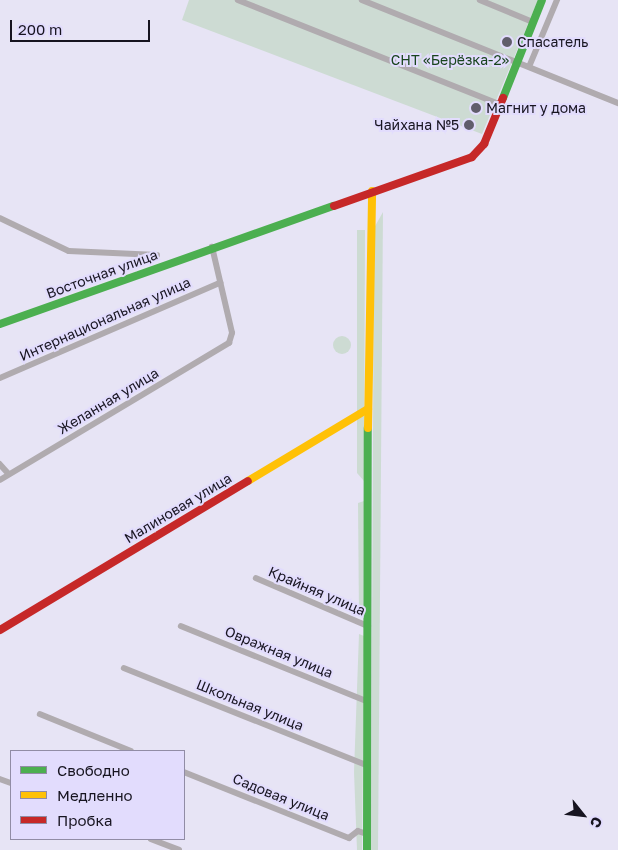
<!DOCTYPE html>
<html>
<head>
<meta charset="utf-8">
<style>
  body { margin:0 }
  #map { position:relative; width:618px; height:850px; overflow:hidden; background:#e7e4f5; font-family:"Golos Text",sans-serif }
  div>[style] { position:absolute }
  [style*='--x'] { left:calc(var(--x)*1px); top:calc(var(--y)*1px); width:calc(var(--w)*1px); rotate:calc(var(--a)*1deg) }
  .green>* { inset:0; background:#cddbd3 }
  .round { border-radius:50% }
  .street>* { height:5.5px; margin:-2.75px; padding:0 2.75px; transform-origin:2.75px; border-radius:2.75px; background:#b0abaf }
  .fast>* { height:8px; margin:-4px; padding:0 4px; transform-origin:4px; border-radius:4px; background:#4caf50 }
  .slow>* { height:8px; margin:-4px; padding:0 4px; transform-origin:4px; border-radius:4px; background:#ffc107 }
  .jam>* { height:8px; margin:-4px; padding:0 4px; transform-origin:4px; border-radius:4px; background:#c62828 }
  .dots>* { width:14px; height:14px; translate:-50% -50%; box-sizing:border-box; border:2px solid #e2dcfd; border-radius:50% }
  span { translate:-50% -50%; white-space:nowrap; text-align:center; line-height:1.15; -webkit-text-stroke:4px #e2dcfd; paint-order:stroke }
  .poi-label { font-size:14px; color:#171420 }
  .left { translate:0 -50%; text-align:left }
  .right { translate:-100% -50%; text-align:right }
  .park-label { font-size:14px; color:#18441d }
  .street-label { font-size:14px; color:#171420 }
  .legend { position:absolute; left:10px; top:750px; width:175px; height:90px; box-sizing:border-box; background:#e2dcfd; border:1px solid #918ca5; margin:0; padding:6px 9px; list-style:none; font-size:15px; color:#171420 }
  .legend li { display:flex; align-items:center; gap:10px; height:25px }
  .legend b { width:25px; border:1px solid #918ca5 }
  .north { position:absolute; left:558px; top:790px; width:50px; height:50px; -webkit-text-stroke:4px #e2dcfd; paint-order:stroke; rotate:119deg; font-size:14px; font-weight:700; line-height:20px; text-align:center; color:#171420 }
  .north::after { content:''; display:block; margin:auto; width:18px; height:22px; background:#171420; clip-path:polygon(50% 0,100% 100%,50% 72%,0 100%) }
  .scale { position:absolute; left:10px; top:20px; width:140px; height:22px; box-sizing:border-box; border:2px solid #171420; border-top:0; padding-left:6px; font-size:15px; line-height:18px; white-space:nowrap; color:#171420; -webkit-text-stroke:4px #e2dcfd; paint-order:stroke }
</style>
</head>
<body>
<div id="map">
  <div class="green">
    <i style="clip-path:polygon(189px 0,538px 0,482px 134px,182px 20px)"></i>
    <i style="clip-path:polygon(383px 212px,378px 850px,371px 850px,374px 228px)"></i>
    <i style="clip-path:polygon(357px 230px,365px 230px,364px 481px,357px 473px)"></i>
    <i class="round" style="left:333px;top:336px;width:18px;height:18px"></i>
    <i style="clip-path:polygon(364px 501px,363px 608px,359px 617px,358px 503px)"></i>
    <i style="clip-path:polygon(359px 634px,364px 636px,362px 850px,357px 850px,354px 772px)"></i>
  </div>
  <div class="street">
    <i style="--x:238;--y:0;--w:282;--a:21.7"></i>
    <i style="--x:362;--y:0;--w:276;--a:21.9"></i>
    <i style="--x:480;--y:0;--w:57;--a:22.5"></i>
    <i style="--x:529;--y:67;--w:73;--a:-67.3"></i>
    <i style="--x:0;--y:218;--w:76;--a:25.6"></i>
    <i style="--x:69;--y:251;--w:88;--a:2.6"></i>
    <i style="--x:0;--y:378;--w:240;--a:-23.4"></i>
    <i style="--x:0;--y:464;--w:13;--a:48"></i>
    <i style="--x:0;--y:480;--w:267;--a:-30.9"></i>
    <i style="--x:229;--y:343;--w:10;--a:-73"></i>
    <i style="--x:232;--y:333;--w:88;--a:-103.1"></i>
    <i style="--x:256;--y:578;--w:122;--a:23.2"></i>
    <i style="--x:181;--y:626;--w:201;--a:22"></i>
    <i style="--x:124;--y:668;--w:262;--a:21.8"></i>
    <i style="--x:40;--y:714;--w:98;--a:22.1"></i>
    <i style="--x:184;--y:772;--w:178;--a:21.8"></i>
    <i style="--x:349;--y:838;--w:11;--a:-38"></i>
    <i style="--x:358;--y:831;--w:9;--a:18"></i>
    <i style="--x:0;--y:779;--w:12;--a:20"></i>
    <i style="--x:151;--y:839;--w:30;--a:21"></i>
  </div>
  <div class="fast">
    <i style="--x:503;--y:98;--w:105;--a:-68.3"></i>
    <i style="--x:0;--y:324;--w:354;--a:-19.5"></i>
    <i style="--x:367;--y:850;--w:422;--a:-89.9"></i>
  </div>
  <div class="slow">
    <i style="--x:368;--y:428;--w:237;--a:-89"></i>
    <i style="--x:248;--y:481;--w:140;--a:-31"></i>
  </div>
  <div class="jam">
    <i style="--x:334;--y:206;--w:146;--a:-19.5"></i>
    <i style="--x:472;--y:157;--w:18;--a:-47"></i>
    <i style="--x:484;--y:144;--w:50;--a:-67.6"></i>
    <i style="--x:0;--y:630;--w:289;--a:-31"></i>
  </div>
  <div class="dots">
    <i style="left:507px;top:42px;background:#605d6b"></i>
    <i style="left:476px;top:108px;background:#605d6b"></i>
    <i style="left:469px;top:125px;background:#605d6b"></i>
  </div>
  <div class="poi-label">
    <span class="left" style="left:517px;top:42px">Спасатель</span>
    <span class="left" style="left:486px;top:108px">Магнит у дома</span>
    <span class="right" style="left:459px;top:125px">Чайхана №5</span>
  </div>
  <div class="park-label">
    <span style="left:450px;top:60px">СНТ «Берёзка-2»</span>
  </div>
  <div class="street-label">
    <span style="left:102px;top:274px;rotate:-20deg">Восточная улица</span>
    <span style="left:105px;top:319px;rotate:-24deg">Интернациональная улица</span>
    <span style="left:108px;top:401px;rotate:-31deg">Желанная улица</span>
    <span style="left:178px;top:508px;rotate:-31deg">Малиновая улица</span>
    <span style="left:317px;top:591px;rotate:23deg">Крайняя улица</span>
    <span style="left:279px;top:652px;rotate:22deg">Овражная улица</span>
    <span style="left:250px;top:705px;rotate:22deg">Школьная улица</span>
    <span style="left:281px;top:797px;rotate:22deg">Садовая улица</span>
  </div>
  <ul class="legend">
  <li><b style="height:6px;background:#4caf50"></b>Свободно</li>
  <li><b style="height:6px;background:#ffc107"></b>Медленно</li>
  <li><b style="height:6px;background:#c62828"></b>Пробка</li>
  </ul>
  <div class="north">С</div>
  <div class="scale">200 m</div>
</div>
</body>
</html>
